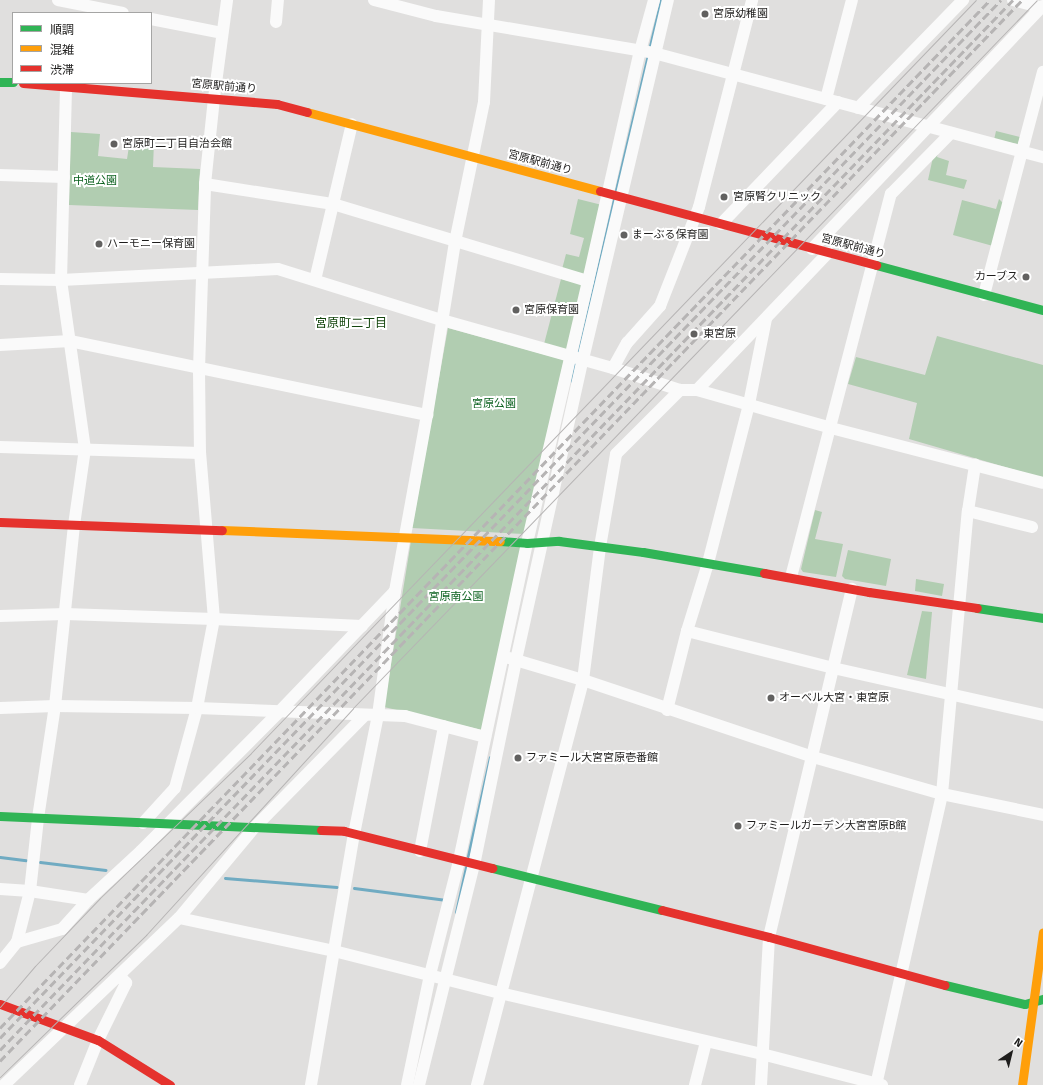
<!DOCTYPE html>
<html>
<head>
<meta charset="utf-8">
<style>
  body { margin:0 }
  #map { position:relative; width:1043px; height:1085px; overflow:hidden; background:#e0dfde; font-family:"Fira Sans","Noto Sans JP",sans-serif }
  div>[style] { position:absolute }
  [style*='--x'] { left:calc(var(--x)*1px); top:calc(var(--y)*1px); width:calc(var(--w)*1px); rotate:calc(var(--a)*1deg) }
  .green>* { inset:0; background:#b1cdb1 }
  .stream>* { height:3px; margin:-1.5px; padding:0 1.5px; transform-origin:1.5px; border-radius:1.5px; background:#70abc2 }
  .street>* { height:12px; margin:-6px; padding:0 6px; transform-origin:6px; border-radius:6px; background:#fafafa }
  .fast>* { height:9px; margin:-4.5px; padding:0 4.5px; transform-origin:4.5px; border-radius:4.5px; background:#30b455 }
  .slow>* { height:9px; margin:-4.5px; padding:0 4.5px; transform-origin:4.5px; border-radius:4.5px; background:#ff9f0a }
  .jam>* { height:9px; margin:-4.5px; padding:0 4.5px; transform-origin:4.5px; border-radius:4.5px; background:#e5322d }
  .tram>* { height:1px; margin:-0.5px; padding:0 0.5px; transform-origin:0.5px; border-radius:0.5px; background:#b6b4b4 }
  .rail>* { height:3px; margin-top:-1.5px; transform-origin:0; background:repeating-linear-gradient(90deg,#b6b4b4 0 8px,transparent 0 12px) }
  .dots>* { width:11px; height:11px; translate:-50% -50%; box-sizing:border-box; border:2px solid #fff; border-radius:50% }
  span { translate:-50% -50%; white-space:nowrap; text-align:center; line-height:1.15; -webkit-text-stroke:4px #fff; paint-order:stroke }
  .poi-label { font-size:11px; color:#1e1d1c }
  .left { translate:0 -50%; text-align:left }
  .right { translate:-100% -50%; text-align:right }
  .street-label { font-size:11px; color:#1e1d1c }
  .park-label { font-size:11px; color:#0d6220 }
  .neighbourhood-label { font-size:12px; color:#14460e }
  .legend { position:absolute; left:12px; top:12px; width:140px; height:72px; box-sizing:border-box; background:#fff; border:1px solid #a5a5a4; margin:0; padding:5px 7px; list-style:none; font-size:12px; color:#1e1d1c }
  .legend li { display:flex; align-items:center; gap:8px; height:20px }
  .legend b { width:20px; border:1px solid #a5a5a4 }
  .north { position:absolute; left:991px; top:1033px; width:40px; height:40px; -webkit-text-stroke:3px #fff; paint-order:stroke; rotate:35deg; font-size:11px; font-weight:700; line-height:16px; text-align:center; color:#1e1d1c }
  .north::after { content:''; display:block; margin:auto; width:14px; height:18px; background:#1e1d1c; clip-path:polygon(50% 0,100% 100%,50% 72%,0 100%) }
</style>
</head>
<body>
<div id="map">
  <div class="green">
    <i style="clip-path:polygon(996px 131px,1020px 137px,1018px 144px,994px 140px)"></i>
    <i style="clip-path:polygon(71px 132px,100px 134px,98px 156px,127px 159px,130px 140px,154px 142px,153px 167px,200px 169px,198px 210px,69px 205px)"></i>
    <i style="clip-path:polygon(938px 153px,937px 157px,949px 161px,946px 175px,967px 180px,964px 189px,928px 180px,933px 157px)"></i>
    <i style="clip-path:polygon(578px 199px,602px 205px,586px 274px,561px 273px,566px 254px,579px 257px,584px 238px,570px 234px)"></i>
    <i style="clip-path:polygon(999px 199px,1004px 204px,993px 246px,953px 235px,962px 200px,996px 209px)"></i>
    <i style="clip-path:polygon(561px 279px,580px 284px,583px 289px,569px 348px,565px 350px,544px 344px)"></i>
    <i style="clip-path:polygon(448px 328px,564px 360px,524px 534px,412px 528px)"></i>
    <i style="clip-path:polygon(937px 336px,1043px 365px,1043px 478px,909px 439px,917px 403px,848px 384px,856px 357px,925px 375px)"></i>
    <i style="clip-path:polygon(815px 510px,822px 512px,815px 539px,843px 544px,836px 577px,803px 572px,801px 569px)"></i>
    <i style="clip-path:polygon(411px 541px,521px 547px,482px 730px,384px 707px)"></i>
    <i style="clip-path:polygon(848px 550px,891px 559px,886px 586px,845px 579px,842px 576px)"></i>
    <i style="clip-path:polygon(916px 579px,944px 584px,942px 596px,915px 591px)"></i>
    <i style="clip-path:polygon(922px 611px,932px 612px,926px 679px,907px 675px)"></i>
  </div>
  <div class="stream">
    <i style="--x:649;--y:50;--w:51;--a:-76.5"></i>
    <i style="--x:616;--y:190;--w:139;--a:-76.7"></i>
    <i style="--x:578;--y:355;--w:160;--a:-77"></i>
    <i style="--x:572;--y:381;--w:20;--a:-79"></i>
    <i style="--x:468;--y:856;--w:101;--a:-77.5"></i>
    <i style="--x:0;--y:857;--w:26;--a:7"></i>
    <i style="--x:40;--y:862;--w:66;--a:6.9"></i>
    <i style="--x:225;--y:878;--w:112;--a:4.6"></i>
    <i style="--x:354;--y:888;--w:93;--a:7.4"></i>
    <i style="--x:456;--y:912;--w:46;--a:-77.5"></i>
  </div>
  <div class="street">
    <i style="--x:58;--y:0;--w:66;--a:11.3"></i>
    <i style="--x:374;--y:0;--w:64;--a:14.5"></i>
    <i style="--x:436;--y:16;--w:221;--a:9.6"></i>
    <i style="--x:654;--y:53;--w:403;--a:15"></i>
    <i style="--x:1013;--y:0;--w:31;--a:15"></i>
    <i style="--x:151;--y:19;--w:72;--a:11.2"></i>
    <i style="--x:276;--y:22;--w:22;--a:-85"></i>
    <i style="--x:826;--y:99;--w:102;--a:-75.3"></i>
    <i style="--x:858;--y:108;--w:151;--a:-45.8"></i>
    <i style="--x:0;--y:175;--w:64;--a:1.8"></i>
    <i style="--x:205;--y:184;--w:130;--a:8.9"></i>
    <i style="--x:333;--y:204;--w:266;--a:16.8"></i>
    <i style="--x:588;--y:281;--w:269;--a:103.1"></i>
    <i style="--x:527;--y:543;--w:325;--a:102.1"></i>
    <i style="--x:459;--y:861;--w:118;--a:104.3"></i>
    <i style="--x:430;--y:975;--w:112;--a:101.8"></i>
    <i style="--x:721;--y:224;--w:169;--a:-46.2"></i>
    <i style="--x:812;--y:249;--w:335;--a:-46.5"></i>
    <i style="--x:0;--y:279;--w:61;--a:0.9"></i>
    <i style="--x:61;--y:280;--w:217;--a:-2.9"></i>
    <i style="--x:278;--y:269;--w:172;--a:17.3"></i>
    <i style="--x:442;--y:320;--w:178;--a:15.7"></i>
    <i style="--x:613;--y:368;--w:71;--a:18.2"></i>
    <i style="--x:680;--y:390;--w:17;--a:0"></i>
    <i style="--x:697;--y:390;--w:139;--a:15.8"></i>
    <i style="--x:831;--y:428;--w:219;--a:14.5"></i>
    <i style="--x:315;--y:280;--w:160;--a:-76.7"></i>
    <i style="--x:588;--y:281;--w:236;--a:-77.3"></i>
    <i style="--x:640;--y:51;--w:53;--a:-74.6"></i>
    <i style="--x:984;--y:295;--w:231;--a:-75.2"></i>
    <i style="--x:0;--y:345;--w:70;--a:-3.3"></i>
    <i style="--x:70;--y:341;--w:365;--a:11.7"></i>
    <i style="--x:613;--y:368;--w:29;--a:-61"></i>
    <i style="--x:627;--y:343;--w:50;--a:-48.3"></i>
    <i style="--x:660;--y:306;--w:106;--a:-68.5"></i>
    <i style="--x:699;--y:207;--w:214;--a:-75.6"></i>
    <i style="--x:697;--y:390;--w:190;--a:-46.3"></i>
    <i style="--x:0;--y:447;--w:200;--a:1.7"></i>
    <i style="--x:968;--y:511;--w:66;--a:14"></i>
    <i style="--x:791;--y:577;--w:396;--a:-75.4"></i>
    <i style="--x:891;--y:194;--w:86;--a:-45.5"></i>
    <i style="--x:0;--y:616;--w:65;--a:-1.8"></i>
    <i style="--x:65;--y:614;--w:149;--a:1.9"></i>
    <i style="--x:214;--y:619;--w:148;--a:2.7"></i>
    <i style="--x:687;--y:631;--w:151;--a:14.2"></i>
    <i style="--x:833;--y:668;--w:215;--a:12.6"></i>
    <i style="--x:509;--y:658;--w:77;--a:16.6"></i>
    <i style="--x:583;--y:680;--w:243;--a:18.5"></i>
    <i style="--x:813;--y:757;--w:134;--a:16"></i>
    <i style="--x:942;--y:794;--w:103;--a:11.7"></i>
    <i style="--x:0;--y:708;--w:55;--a:-2.1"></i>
    <i style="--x:55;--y:706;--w:142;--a:0.8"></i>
    <i style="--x:197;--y:708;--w:208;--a:2.2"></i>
    <i style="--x:405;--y:716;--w:83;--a:14.7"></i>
    <i style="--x:667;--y:710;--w:81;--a:-75.8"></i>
    <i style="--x:687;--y:631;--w:71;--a:-72.8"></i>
    <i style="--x:708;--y:563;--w:164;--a:-75.5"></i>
    <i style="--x:749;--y:404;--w:87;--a:-78.7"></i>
    <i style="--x:143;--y:823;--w:47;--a:-47.6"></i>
    <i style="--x:175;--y:788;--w:83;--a:-74.6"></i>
    <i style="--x:197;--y:708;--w:91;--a:-79.2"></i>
    <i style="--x:214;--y:619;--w:167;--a:-94.8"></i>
    <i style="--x:200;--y:453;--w:84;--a:-90.7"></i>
    <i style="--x:199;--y:369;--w:185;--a:-88.1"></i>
    <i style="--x:205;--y:184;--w:86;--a:-84"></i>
    <i style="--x:214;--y:98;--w:99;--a:-82.4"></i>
    <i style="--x:420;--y:851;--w:127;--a:-79.1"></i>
    <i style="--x:0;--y:889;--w:30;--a:4"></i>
    <i style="--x:30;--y:891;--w:59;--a:8.8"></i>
    <i style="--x:179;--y:918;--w:158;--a:12"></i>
    <i style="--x:334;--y:951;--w:171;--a:14.2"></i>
    <i style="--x:500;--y:993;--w:269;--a:13.1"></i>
    <i style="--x:762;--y:1054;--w:124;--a:14.5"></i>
    <i style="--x:17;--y:942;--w:47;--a:-16.1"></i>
    <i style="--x:62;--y:929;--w:39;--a:-48"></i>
    <i style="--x:88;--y:900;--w:72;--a:-42.8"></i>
    <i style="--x:141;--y:851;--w:197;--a:-45.2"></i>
    <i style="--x:280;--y:711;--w:166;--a:-46.2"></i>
    <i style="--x:0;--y:963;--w:27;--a:-51"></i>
    <i style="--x:17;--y:942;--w:53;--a:-75.7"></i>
    <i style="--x:30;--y:891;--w:73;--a:-83.7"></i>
    <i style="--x:38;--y:818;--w:113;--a:-81.4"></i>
    <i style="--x:55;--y:706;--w:182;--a:-84"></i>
    <i style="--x:74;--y:525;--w:77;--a:-81.8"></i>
    <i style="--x:85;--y:449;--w:171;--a:-98.1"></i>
    <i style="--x:61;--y:280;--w:197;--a:-88.5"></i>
    <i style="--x:4;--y:1085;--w:242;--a:-43.7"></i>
    <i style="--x:179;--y:918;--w:117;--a:-50.2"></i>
    <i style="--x:254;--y:828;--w:158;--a:-45.5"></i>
    <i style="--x:80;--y:1085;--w:48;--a:-68.2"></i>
    <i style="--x:98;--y:1040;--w:64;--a:-63.8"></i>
    <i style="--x:126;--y:983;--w:9;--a:-131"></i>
    <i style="--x:311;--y:1085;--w:255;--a:-80.3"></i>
    <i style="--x:354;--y:834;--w:121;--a:-78.6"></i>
    <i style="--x:378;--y:715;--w:125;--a:-82.2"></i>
    <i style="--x:395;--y:591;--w:179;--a:-79.7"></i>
    <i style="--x:427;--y:415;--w:175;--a:-80.8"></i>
    <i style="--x:455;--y:242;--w:143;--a:-78.3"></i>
    <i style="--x:484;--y:102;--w:102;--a:-87.2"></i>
    <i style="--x:419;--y:1085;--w:227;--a:-76"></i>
    <i style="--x:474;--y:865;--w:209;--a:-78.4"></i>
    <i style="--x:516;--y:660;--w:308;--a:-77.5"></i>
    <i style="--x:583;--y:359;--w:369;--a:-76.7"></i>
    <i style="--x:477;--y:1085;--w:419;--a:-75.3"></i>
    <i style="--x:583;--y:680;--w:134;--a:-82.7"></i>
    <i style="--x:600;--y:547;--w:94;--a:-80.2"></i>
    <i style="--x:616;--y:454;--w:91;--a:-45"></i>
    <i style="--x:695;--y:1085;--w:44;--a:-75.7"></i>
    <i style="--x:761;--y:1085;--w:148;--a:-86.9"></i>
    <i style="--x:769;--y:937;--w:358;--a:-76.6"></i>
    <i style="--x:876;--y:1085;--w:298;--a:-77.2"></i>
    <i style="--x:942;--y:794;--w:284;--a:-84.8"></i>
    <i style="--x:968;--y:511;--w:47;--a:-81.3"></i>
  </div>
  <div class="fast">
    <i style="--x:0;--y:82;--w:13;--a:0"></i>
    <i style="--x:876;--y:265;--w:173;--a:15.1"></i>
    <i style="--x:500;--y:541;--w:27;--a:4"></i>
    <i style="--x:527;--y:543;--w:32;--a:-4"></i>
    <i style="--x:559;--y:541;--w:85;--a:7.5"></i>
    <i style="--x:643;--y:552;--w:123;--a:9.8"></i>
    <i style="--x:977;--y:608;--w:67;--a:8.6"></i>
    <i style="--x:0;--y:816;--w:321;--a:2.5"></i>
    <i style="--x:492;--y:868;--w:175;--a:13.9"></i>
    <i style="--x:945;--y:985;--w:82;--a:13.4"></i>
    <i style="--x:1025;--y:1004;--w:19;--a:-16"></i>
  </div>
  <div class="slow">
    <i style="--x:307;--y:112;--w:303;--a:15.1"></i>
    <i style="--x:222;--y:530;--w:278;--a:2.3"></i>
    <i style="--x:1022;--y:1085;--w:154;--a:-82.2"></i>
  </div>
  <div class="jam">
    <i style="--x:23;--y:83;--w:255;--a:4.7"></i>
    <i style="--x:277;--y:104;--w:31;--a:15"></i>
    <i style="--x:600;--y:191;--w:286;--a:15"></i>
    <i style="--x:0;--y:522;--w:222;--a:2.1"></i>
    <i style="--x:764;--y:573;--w:107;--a:10.3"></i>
    <i style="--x:869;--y:592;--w:109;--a:8.4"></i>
    <i style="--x:321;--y:830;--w:23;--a:2"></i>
    <i style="--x:344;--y:831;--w:153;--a:14"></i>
    <i style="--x:662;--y:910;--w:110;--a:14.2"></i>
    <i style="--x:769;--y:937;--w:182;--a:15.3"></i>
    <i style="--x:0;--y:1004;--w:104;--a:20.2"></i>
    <i style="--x:98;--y:1040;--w:85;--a:32"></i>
  </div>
  <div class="tram">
    <i style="--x:0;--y:1007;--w:54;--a:-49.5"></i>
    <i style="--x:35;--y:966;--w:94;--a:-46.3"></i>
    <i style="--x:100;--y:898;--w:209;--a:-43.8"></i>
    <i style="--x:251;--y:753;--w:1045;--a:-46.09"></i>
    <i style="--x:0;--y:1077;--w:204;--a:-44.2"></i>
    <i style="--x:146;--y:935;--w:307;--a:-47.6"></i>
    <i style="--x:353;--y:708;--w:984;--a:-45.99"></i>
  </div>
  <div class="rail">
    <i style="--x:0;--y:1028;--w:1427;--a:-46.08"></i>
    <i style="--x:0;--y:1038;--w:1442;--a:-46.04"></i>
    <i style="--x:0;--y:1050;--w:1459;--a:-46.03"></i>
    <i style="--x:0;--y:1061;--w:1473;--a:-46.07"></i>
  </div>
  <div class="dots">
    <i style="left:705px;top:14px;background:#626160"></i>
    <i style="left:114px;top:144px;background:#626160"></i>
    <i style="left:724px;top:197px;background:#626160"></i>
    <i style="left:624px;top:235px;background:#626160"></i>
    <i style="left:99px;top:244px;background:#626160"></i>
    <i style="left:1026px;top:277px;background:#626160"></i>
    <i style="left:516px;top:310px;background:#626160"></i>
    <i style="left:694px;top:334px;background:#626160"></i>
    <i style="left:771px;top:698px;background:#626160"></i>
    <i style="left:518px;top:758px;background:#626160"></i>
    <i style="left:738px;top:826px;background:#626160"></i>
  </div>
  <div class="poi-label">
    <span class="left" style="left:713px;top:14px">宮原幼稚園</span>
    <span class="left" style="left:122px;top:144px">宮原町二丁目自治会館</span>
    <span class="left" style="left:733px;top:197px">宮原腎クリニック</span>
    <span class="left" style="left:632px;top:235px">まーぶる保育園</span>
    <span class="left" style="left:107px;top:244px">ハーモニー保育園</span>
    <span class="right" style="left:1018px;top:277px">カーブス</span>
    <span class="left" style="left:524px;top:310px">宮原保育園</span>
    <span class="left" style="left:703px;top:334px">東宮原</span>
    <span class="left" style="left:779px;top:698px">オーベル大宮・東宮原</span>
    <span class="left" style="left:526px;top:758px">ファミール大宮宮原壱番館</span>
    <span class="left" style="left:746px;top:826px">ファミールガーデン大宮宮原B館</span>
  </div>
  <div class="street-label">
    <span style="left:224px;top:87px;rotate:5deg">宮原駅前通り</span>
    <span style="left:540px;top:163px;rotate:15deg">宮原駅前通り</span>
    <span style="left:853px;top:247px;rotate:15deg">宮原駅前通り</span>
  </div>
  <div class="park-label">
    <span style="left:95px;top:181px">中道公園</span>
    <span style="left:494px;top:404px">宮原公園</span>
    <span style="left:456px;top:597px">宮原南公園</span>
  </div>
  <div class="neighbourhood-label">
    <span style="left:351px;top:324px">宮原町二丁目</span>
  </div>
  <ul class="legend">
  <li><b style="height:5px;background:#30b455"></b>順調</li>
  <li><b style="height:5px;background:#ff9f0a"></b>混雑</li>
  <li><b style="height:5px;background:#e5322d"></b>渋滞</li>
  </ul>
  <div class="north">N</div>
</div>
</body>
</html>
